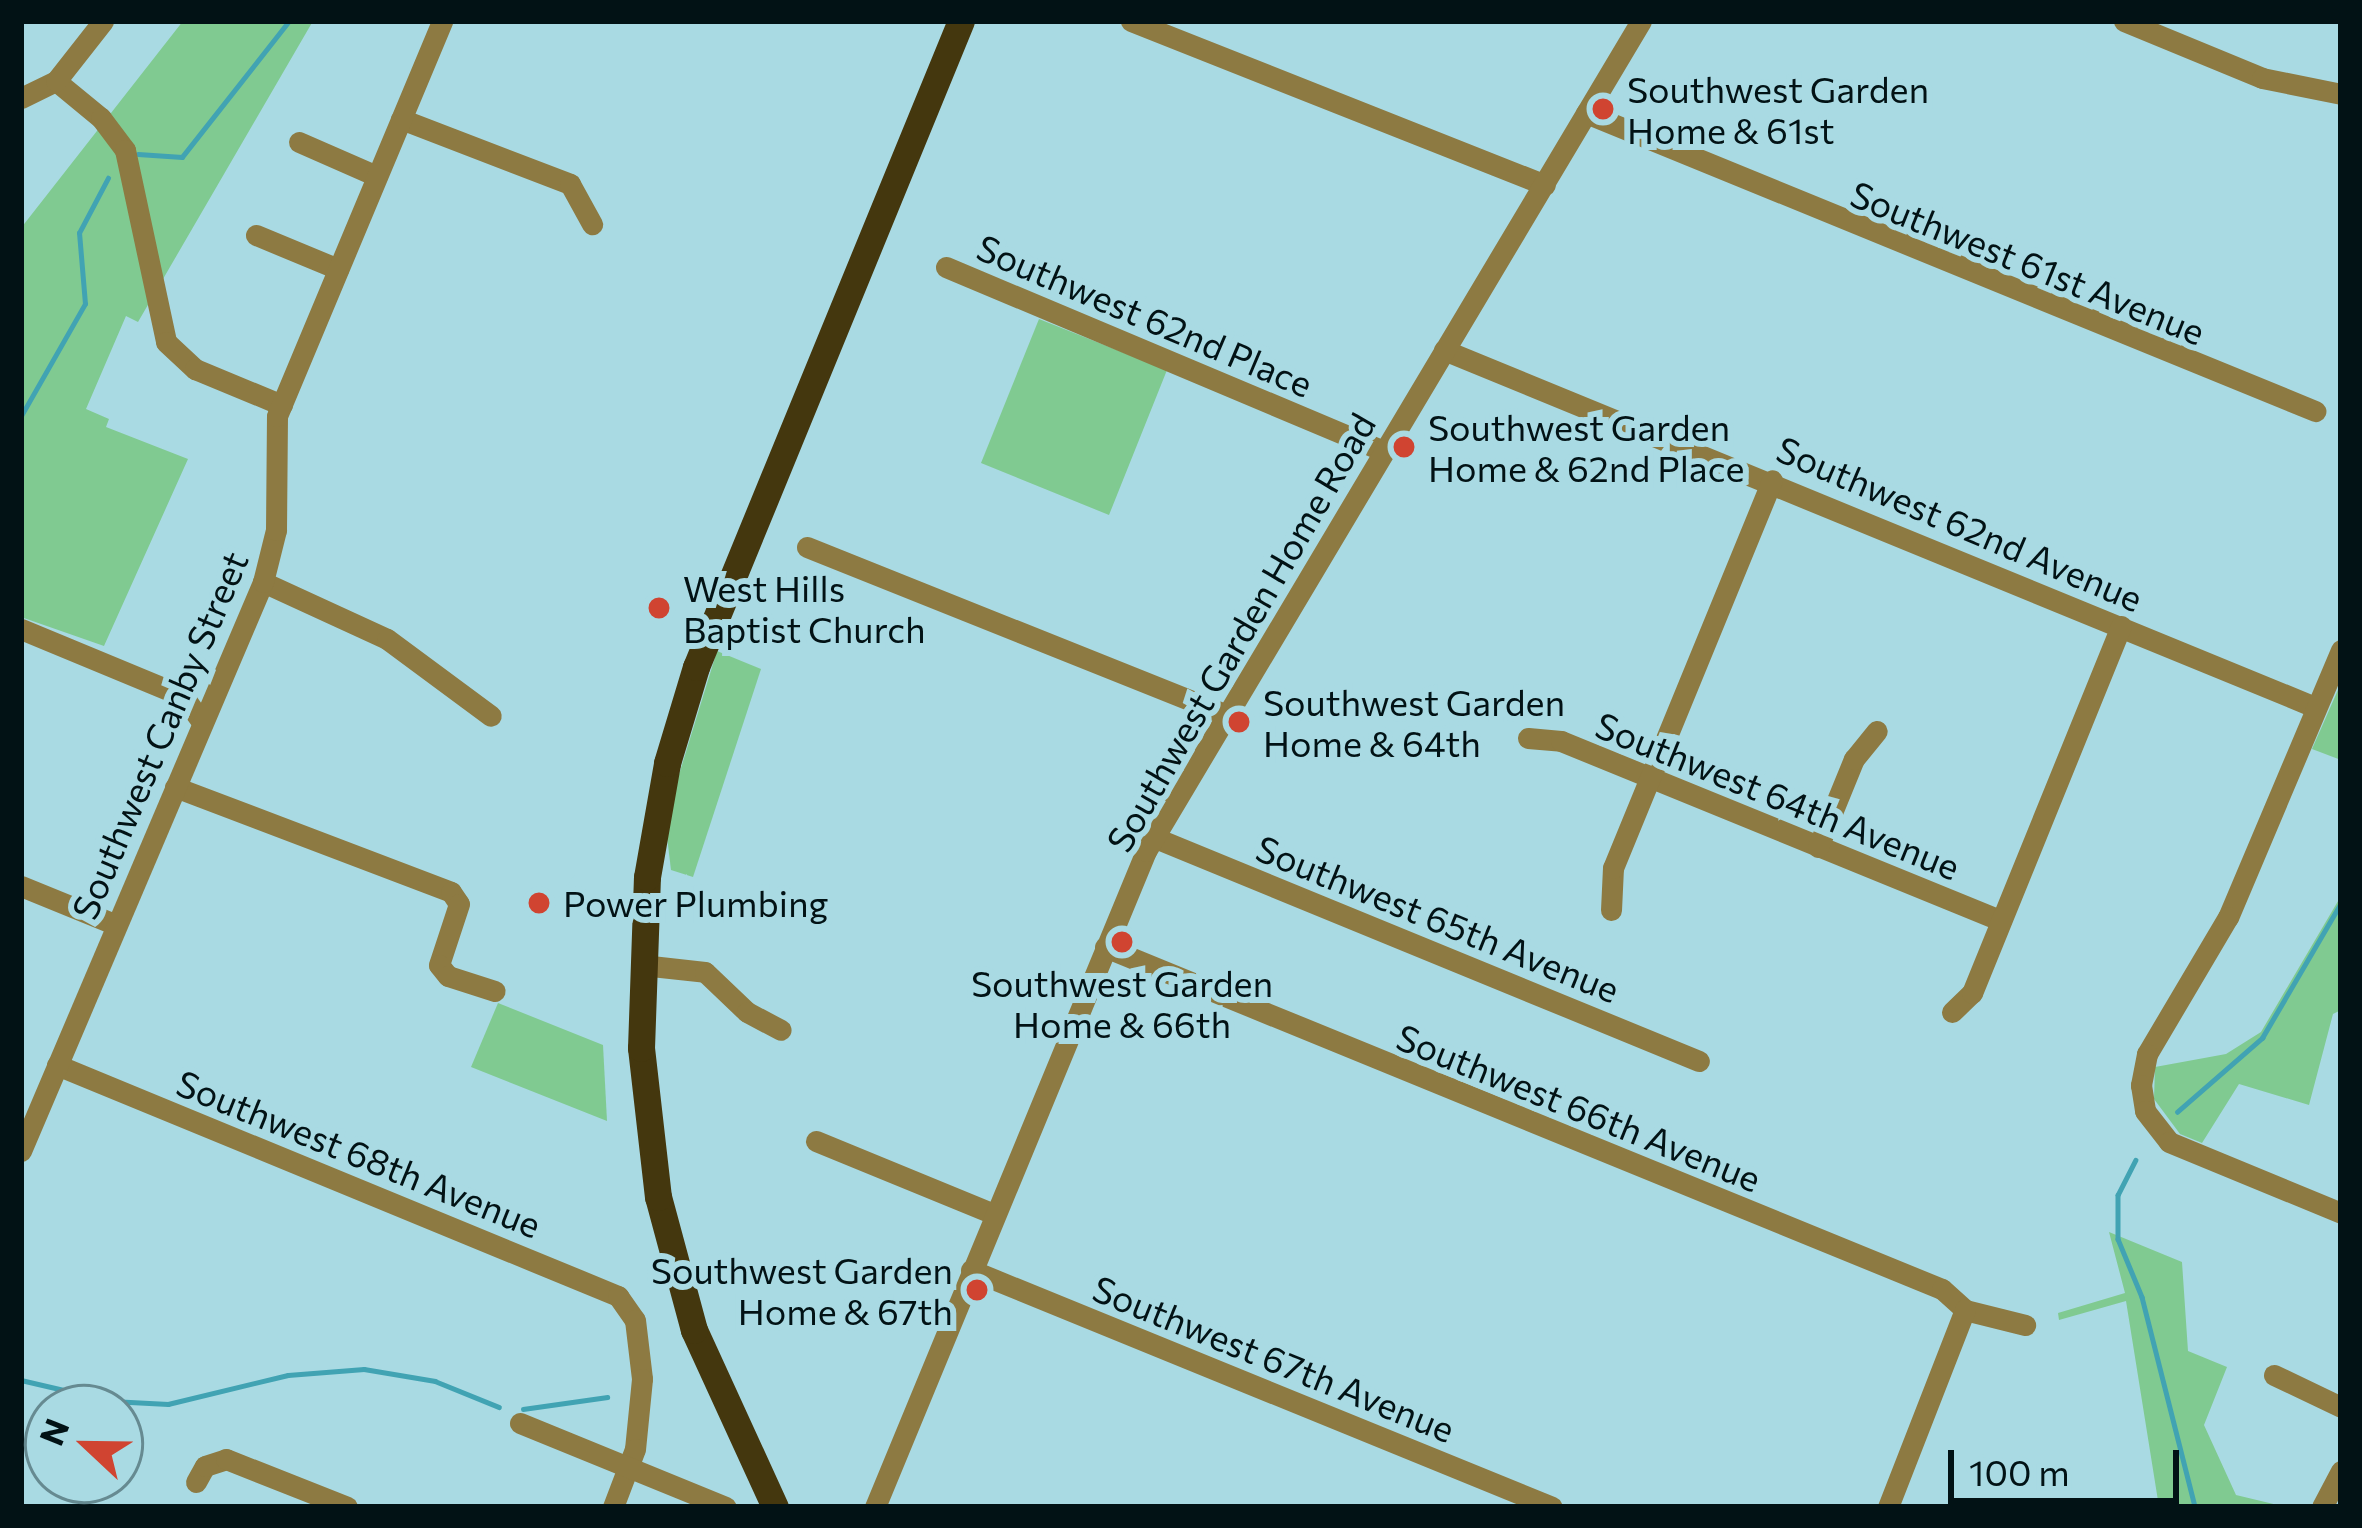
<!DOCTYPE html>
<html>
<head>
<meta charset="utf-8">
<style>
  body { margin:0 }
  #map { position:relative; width:2362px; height:1528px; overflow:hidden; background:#a9dae3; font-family:Commissioner,sans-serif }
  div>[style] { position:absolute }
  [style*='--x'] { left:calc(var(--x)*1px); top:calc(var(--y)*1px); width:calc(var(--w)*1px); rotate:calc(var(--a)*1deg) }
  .green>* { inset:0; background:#80ca91 }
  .stream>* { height:4.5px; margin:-2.25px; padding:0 2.25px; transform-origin:2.25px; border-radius:2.25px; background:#41a3b3 }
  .minor>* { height:21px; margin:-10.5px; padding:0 10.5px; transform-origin:10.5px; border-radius:10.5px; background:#8d7a42 }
  .major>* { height:27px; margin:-13.5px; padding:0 13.5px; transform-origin:13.5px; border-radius:13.5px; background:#44370e }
  .dots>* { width:33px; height:33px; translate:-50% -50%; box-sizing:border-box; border:6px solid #a9dae3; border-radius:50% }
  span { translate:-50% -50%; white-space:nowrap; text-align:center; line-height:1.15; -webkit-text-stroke:12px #a9dae3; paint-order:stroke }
  .poi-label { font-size:36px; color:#021215 }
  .left { translate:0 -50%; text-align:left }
  .right { translate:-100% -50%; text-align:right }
  .street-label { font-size:36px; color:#021215 }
  .frame { position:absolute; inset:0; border:24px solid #021215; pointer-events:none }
  .north { position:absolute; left:24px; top:1384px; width:120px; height:120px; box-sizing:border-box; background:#a9dae3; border:3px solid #668a91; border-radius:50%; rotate:292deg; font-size:33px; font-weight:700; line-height:48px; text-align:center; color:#021215 }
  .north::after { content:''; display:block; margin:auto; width:42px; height:54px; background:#d04431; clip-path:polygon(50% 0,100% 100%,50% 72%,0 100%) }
  .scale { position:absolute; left:1948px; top:1450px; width:231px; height:54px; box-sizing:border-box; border:6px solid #021215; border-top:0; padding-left:15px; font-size:36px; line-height:42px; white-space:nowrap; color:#021215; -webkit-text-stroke:9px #a9dae3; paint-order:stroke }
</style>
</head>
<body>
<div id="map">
  <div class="green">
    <i style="clip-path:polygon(183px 21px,313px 21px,138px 322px,126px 316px,86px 409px,109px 419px,106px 427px,188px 459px,104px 646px,21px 617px,21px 228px)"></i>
    <i style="clip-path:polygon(1039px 319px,1167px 370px,1109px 515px,981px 463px)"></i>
    <i style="clip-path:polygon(717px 651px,761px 669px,693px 877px,671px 870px,665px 820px)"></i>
    <i style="clip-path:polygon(2341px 683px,2341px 760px,2312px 749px)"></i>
    <i style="clip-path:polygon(2341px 896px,2341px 1010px,2333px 1014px,2309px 1105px,2239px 1084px,2202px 1143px,2180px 1134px,2154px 1099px,2155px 1067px,2226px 1054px,2261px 1032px)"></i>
    <i style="clip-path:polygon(498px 1003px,603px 1045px,607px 1121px,471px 1067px)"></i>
    <i style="clip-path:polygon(2109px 1232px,2182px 1262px,2188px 1351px,2227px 1367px,2204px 1425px,2236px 1495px,2286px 1507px,2159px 1507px,2126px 1301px,2059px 1320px,2058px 1313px,2125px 1293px)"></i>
  </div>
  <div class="stream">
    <i style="--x:138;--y:154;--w:44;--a:3.9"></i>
    <i style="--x:182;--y:157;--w:173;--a:-51.8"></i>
    <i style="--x:21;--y:416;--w:129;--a:-60.3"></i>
    <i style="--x:85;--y:304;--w:71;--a:-94.8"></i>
    <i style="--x:79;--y:233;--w:62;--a:-62.2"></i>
    <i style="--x:21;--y:424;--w:62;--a:90"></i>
    <i style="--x:2177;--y:1112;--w:113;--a:-41"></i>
    <i style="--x:2262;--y:1038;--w:156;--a:-59.7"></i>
    <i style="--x:2136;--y:1160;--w:39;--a:117"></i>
    <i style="--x:2118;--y:1195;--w:44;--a:90"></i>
    <i style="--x:2118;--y:1239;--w:63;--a:67.5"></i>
    <i style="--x:2142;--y:1297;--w:217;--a:75.8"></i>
    <i style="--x:21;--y:1380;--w:92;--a:13.1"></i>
    <i style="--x:111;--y:1401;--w:57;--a:3"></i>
    <i style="--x:168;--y:1404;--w:123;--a:-13.6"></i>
    <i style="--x:288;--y:1375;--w:76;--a:-4.5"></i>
    <i style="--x:364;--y:1369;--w:72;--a:9.6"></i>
    <i style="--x:435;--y:1381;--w:69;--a:22.1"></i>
    <i style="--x:523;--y:1409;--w:85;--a:-8.1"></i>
  </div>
  <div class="minor">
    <i style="--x:1131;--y:21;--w:445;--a:21.6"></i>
    <i style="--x:2124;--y:21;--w:149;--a:22.4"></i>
    <i style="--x:2262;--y:78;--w:81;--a:11.4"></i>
    <i style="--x:56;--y:81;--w:58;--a:39.4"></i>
    <i style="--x:101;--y:118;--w:40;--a:53"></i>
    <i style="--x:125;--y:150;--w:196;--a:77.9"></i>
    <i style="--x:166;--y:342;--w:40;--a:43"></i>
    <i style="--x:195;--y:369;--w:94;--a:22.5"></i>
    <i style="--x:21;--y:98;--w:39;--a:-26"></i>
    <i style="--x:56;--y:81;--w:76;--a:-51.9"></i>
    <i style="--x:1586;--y:113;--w:788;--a:22.23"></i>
    <i style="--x:401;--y:119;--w:181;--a:21"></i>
    <i style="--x:570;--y:184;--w:46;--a:61.2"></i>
    <i style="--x:299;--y:142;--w:85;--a:23.6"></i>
    <i style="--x:256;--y:235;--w:89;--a:22.5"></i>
    <i style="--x:946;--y:267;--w:475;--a:22.8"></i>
    <i style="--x:1444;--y:350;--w:941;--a:22.29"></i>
    <i style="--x:807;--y:547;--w:451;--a:21.8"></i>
    <i style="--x:263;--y:582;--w:136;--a:24.7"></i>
    <i style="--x:387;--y:639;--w:129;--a:36.5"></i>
    <i style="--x:21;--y:629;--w:175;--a:22.5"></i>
    <i style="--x:183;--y:696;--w:32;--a:54"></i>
    <i style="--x:2341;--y:650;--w:290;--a:112.9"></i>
    <i style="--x:2228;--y:917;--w:159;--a:120.6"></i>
    <i style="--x:2147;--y:1054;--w:32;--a:101"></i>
    <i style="--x:2141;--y:1085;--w:26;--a:81"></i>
    <i style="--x:2145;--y:1111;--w:39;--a:52"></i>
    <i style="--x:2169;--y:1142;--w:186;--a:22.4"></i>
    <i style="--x:1528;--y:738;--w:33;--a:5"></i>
    <i style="--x:1561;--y:741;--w:475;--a:22.2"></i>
    <i style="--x:175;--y:787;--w:295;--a:20.8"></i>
    <i style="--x:451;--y:892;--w:14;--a:56"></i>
    <i style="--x:459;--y:904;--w:64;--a:108.2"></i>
    <i style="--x:439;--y:965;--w:14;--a:51"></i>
    <i style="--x:448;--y:976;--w:49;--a:17.7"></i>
    <i style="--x:1153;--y:837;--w:590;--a:22.31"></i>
    <i style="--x:1818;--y:847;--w:95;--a:-67.8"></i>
    <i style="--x:1854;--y:759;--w:36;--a:-51"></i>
    <i style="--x:21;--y:886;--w:100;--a:22.2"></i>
    <i style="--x:1611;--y:910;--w:42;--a:-87.3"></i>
    <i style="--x:1613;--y:868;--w:419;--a:-67.7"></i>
    <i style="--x:1105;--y:947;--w:904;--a:22.23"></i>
    <i style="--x:1942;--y:1289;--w:31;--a:42"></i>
    <i style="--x:1965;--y:1310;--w:62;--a:14"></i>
    <i style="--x:642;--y:965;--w:63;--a:6.3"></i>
    <i style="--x:705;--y:972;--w:58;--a:43.6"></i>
    <i style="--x:747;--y:1012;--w:38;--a:28"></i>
    <i style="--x:1952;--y:1012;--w:28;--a:-44"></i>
    <i style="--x:1972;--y:993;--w:396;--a:-67.9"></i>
    <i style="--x:57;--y:1065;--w:607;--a:22.38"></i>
    <i style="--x:618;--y:1296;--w:29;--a:55"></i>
    <i style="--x:635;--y:1320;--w:59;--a:83.2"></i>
    <i style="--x:642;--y:1379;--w:70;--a:95.7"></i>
    <i style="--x:635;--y:1449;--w:62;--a:110.8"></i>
    <i style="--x:816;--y:1141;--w:192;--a:22.3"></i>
    <i style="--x:21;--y:1151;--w:618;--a:-66.96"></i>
    <i style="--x:263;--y:582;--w:54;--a:-76"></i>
    <i style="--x:276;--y:530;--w:114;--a:-89.5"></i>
    <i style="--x:277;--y:416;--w:428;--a:-67.3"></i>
    <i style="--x:971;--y:1270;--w:627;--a:22.19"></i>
    <i style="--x:2274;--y:1375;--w:74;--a:25.5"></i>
    <i style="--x:520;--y:1423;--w:222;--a:22.2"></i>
    <i style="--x:196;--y:1482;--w:18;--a:-61"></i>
    <i style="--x:205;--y:1466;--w:22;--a:-18"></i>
    <i style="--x:226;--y:1459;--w:130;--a:21.6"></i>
    <i style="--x:875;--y:1507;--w:710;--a:-67.55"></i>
    <i style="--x:1146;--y:851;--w:966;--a:-59.19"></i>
    <i style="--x:1888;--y:1507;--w:212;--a:-68.7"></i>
    <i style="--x:2322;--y:1507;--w:41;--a:-62.2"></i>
  </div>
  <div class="major">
    <i style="--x:775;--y:1507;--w:195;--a:-114.6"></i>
    <i style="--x:694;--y:1330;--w:138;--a:-105.1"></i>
    <i style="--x:658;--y:1197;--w:150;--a:-96.5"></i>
    <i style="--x:641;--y:1048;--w:171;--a:-88"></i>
    <i style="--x:647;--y:877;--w:116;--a:-80"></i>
    <i style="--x:667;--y:763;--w:100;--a:-73.2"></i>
    <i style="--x:696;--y:667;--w:698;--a:-67.7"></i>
  </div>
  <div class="dots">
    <i style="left:1603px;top:109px;background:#d04431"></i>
    <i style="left:1404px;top:447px;background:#d04431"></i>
    <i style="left:659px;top:608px;background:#d04431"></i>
    <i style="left:1239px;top:722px;background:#d04431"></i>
    <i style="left:539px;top:903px;background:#d04431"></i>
    <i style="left:1122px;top:942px;background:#d04431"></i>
    <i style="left:977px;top:1290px;background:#d04431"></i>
  </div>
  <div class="poi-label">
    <span class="left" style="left:1627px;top:109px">Southwest Garden<br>Home &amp; 61st</span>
    <span class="left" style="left:1428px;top:447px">Southwest Garden<br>Home &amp; 62nd Place</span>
    <span class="left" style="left:683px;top:608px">West Hills<br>Baptist Church</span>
    <span class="left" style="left:1263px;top:722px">Southwest Garden<br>Home &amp; 64th</span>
    <span class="left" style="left:563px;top:903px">Power Plumbing</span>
    <span style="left:1122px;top:1003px">Southwest Garden<br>Home &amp; 66th</span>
    <span class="right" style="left:953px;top:1290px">Southwest Garden<br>Home &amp; 67th</span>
  </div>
  <div class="street-label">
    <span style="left:2028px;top:262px;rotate:22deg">Southwest 61st Avenue</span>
    <span style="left:1145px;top:315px;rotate:23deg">Southwest 62nd Place</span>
    <span style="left:1960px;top:523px;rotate:23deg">Southwest 62nd Avenue</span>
    <span style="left:1240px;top:632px;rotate:-60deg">Southwest Garden Home Road</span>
    <span style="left:159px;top:735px;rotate:-67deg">Southwest Canby Street</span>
    <span style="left:1778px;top:795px;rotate:22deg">Southwest 64th Avenue</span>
    <span style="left:1438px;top:918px;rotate:22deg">Southwest 65th Avenue</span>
    <span style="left:1579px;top:1107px;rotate:22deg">Southwest 66th Avenue</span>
    <span style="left:359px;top:1153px;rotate:22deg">Southwest 68th Avenue</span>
    <span style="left:1274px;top:1358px;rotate:22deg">Southwest 67th Avenue</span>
  </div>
  <div class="frame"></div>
  <div class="north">N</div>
  <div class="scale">100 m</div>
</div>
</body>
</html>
